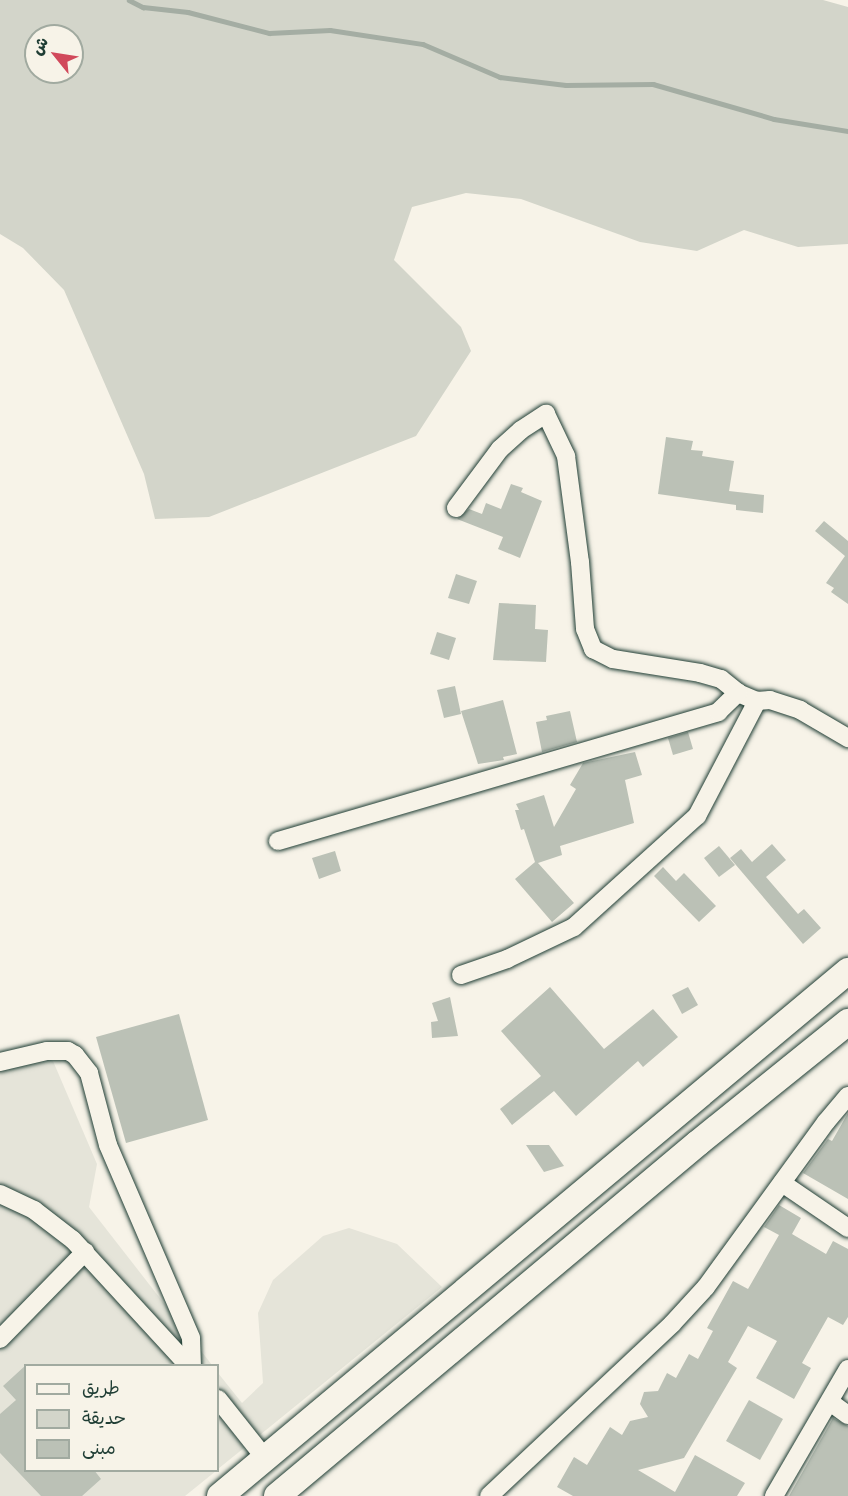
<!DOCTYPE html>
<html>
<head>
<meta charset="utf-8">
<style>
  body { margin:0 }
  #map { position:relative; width:848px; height:1496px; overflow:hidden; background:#f7f3e8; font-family:Itim,"Playpen Sans Arabic",sans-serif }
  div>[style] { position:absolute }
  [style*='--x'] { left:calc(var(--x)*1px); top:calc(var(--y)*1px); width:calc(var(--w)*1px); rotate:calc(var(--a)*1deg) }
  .built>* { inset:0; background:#e5e4d9 }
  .green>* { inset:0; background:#d3d5ca }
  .stream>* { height:4.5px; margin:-2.25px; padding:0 2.25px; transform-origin:2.25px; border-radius:2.25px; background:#a4ada3 }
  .building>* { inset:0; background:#bbc1b6 }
  .roads { filter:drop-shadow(0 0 2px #1f3d34) drop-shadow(0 0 2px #1f3d34) }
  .minor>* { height:18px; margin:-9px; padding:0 9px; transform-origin:9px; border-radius:9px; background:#f7f3e8 }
  .highway>* { height:26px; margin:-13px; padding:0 13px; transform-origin:13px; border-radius:13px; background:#f7f3e8 }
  span { translate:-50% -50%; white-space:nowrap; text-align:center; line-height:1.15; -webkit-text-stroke:4.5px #f7f3e8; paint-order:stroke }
  .legend { position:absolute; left:24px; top:1364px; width:195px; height:108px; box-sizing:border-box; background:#f7f3e8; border:2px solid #a1aaa0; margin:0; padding:8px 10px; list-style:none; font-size:18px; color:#1f3d34 }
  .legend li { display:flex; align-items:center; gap:12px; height:30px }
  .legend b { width:30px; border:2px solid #a1aaa0 }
  .north { position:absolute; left:24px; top:24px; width:60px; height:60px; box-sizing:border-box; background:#f7f3e8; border:2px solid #a1aaa0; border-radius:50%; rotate:300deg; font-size:16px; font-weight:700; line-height:24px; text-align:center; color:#1f3d34 }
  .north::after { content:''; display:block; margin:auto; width:21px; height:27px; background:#d1495b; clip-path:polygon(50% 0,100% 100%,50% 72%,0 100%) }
</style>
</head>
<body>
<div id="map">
  <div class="built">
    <i style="clip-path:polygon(29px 1049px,53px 1061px,97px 1164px,89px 1207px,212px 1365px,26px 1366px,26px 1470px,216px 1471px,185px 1496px,0 1496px,0 1056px)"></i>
    <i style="clip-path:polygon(349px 1228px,397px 1244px,442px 1287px,218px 1469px,218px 1373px,242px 1403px,263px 1383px,258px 1313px,273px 1280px,323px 1236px)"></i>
  </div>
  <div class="green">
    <i style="clip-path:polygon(evenodd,0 0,823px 0,848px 7px,848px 244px,798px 247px,744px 230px,697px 251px,640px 242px,521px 199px,466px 193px,412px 207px,394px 260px,461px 327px,471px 351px,416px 436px,209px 517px,155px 519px,144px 474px,64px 290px,23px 248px,0 234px,0 0,36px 36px,72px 36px,72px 72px,36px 72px,36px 36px)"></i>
  </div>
  <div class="stream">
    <i style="--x:129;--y:0;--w:16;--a:27"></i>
    <i style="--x:143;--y:7;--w:45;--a:6.3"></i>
    <i style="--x:188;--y:12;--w:84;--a:14.5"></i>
    <i style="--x:269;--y:33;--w:61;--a:-2.8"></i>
    <i style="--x:330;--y:30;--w:94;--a:8.6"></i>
    <i style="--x:423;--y:44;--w:84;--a:23.2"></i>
    <i style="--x:500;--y:77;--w:66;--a:6.9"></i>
    <i style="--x:566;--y:85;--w:87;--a:-0.7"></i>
    <i style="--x:653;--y:84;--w:126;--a:16.1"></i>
    <i style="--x:774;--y:119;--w:75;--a:9.2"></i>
  </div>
  <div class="building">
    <i style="clip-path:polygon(666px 437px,693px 441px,691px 450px,703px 451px,702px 456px,734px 461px,729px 491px,764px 495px,763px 513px,736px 510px,736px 505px,658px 494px)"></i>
    <i style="clip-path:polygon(511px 484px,523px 488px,521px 492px,542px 501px,520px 558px,498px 549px,503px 537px,457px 519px,469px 509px,482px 514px,486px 503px,501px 509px)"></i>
    <i style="clip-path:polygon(824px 521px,848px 541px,848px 604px,831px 592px,834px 588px,826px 583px,845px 556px,815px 531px)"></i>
    <i style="clip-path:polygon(456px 574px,477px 581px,469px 604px,448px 598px)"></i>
    <i style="clip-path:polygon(499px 603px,536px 605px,535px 629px,548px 630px,546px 662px,493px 660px)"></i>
    <i style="clip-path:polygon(437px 632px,456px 638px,449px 660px,430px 654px)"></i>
    <i style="clip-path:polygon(455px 686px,461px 714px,444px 718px,437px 690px)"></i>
    <i style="clip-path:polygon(503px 700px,517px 754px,503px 757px,504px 760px,478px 764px,461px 711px)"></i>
    <i style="clip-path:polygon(570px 711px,577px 742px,542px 752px,536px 722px,547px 720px,546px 716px)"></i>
    <i style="clip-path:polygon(688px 732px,693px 749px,673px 755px,668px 738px)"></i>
    <i style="clip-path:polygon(635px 752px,642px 775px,625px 780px,634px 823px,560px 846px,562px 855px,538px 863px,574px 903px,552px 922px,515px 879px,535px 862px,524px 829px,521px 830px,515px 810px,519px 810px,516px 804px,544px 795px,554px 827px,576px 789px,570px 785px,583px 763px)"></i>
    <i style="clip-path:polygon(772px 844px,786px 860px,766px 877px,798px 914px,804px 909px,821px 928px,803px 944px,730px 858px,741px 849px,752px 862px)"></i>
    <i style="clip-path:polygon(719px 846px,735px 865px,719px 877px,704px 858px)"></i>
    <i style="clip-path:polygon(335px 851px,341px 871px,319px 879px,312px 858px)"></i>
    <i style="clip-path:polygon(663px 867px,676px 881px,684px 873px,716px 906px,699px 922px,654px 876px)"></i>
    <i style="clip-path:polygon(550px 987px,604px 1049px,653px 1009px,678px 1037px,643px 1067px,638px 1061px,576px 1116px,554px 1091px,512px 1125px,500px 1109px,541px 1076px,501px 1031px)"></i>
    <i style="clip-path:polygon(688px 987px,698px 1005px,682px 1014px,672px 995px)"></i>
    <i style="clip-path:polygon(450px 997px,458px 1036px,432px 1038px,431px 1022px,438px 1021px,432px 1003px)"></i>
    <i style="clip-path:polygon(179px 1014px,208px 1120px,126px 1143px,96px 1037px)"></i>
    <i style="clip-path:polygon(848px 1113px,848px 1199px,803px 1173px,828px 1139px,832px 1141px)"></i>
    <i style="clip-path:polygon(526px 1145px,549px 1145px,564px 1166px,544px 1172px)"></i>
    <i style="clip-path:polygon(779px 1205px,801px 1218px,792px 1234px,826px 1254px,833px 1241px,848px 1249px,848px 1317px,843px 1325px,828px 1317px,802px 1363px,811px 1368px,794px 1399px,756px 1378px,777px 1341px,748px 1326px,728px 1362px,737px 1368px,684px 1458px,638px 1470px,675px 1492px,695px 1455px,745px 1483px,737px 1496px,573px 1496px,557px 1487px,574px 1457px,587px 1465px,610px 1427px,622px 1435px,630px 1421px,648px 1417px,640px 1404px,644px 1392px,658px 1391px,667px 1373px,676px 1378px,689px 1354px,698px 1359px,713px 1331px,707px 1328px,733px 1281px,748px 1289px,779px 1235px,764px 1227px)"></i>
    <i style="clip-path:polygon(26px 1365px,26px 1470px,94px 1470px,101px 1479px,82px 1496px,41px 1496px,0 1453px,0 1414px,16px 1400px,3px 1386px)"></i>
    <i style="clip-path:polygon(749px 1400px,783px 1419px,760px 1460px,726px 1441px)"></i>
    <i style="clip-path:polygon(833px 1418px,848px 1426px,848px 1496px,789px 1496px)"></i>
  </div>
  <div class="roads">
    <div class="minor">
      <i style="--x:456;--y:508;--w:74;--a:-53.3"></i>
      <i style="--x:500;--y:449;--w:28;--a:-42"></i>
      <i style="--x:521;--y:430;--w:30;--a:-33"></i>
      <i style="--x:546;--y:414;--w:47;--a:64.5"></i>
      <i style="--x:566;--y:456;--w:107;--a:82.5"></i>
      <i style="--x:580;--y:562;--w:67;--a:85.7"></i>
      <i style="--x:585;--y:629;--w:22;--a:68"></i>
      <i style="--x:593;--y:649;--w:22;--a:27"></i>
      <i style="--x:613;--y:659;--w:88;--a:9.1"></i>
      <i style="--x:700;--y:673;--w:22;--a:16"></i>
      <i style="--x:721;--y:679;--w:22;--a:39"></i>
      <i style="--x:738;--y:693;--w:21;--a:23"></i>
      <i style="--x:757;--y:701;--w:13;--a:-4"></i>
      <i style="--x:770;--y:700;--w:32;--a:18"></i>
      <i style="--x:800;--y:710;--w:56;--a:30.3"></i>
      <i style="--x:278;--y:841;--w:459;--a:-16.3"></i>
      <i style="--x:718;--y:712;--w:28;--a:-44"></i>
      <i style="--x:461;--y:975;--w:49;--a:-19.2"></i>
      <i style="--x:507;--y:959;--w:74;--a:-25.5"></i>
      <i style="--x:574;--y:927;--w:166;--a:-42.1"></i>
      <i style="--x:697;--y:816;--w:130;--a:-62.4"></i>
      <i style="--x:0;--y:1062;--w:48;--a:-13.2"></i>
      <i style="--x:47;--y:1051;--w:21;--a:0"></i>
      <i style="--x:68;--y:1051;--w:8;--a:30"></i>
      <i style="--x:75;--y:1055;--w:23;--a:52"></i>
      <i style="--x:89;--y:1073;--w:74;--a:75.2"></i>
      <i style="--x:108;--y:1145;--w:210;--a:66.7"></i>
      <i style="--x:191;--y:1338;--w:28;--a:88"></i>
      <i style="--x:782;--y:1183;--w:80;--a:34.3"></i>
      <i style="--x:0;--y:1194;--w:38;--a:25"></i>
      <i style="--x:34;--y:1210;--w:49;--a:37.6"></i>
      <i style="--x:73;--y:1240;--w:171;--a:47.4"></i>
      <i style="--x:0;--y:1339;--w:122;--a:-45.7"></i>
      <i style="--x:218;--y:1399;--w:75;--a:51.5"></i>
      <i style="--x:830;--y:1402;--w:22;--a:36"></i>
      <i style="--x:489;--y:1496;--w:251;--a:-43.2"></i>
      <i style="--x:672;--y:1324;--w:50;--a:-47.4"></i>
      <i style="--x:706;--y:1287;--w:204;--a:-54"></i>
      <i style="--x:826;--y:1122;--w:34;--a:-50"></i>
      <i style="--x:774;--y:1496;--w:147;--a:-59.8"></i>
    </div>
    <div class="highway">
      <i style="--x:220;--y:1496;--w:819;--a:-39.9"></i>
      <i style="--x:277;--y:1496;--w:549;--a:-39.98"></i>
      <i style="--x:698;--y:1143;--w:193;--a:-38.9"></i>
    </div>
  </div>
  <ul class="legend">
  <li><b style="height:8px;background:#f7f3e8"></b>طريق</li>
  <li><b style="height:16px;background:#d3d5ca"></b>حديقة</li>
  <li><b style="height:16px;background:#bbc1b6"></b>مبنى</li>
  </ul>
  <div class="north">ش</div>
</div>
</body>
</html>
